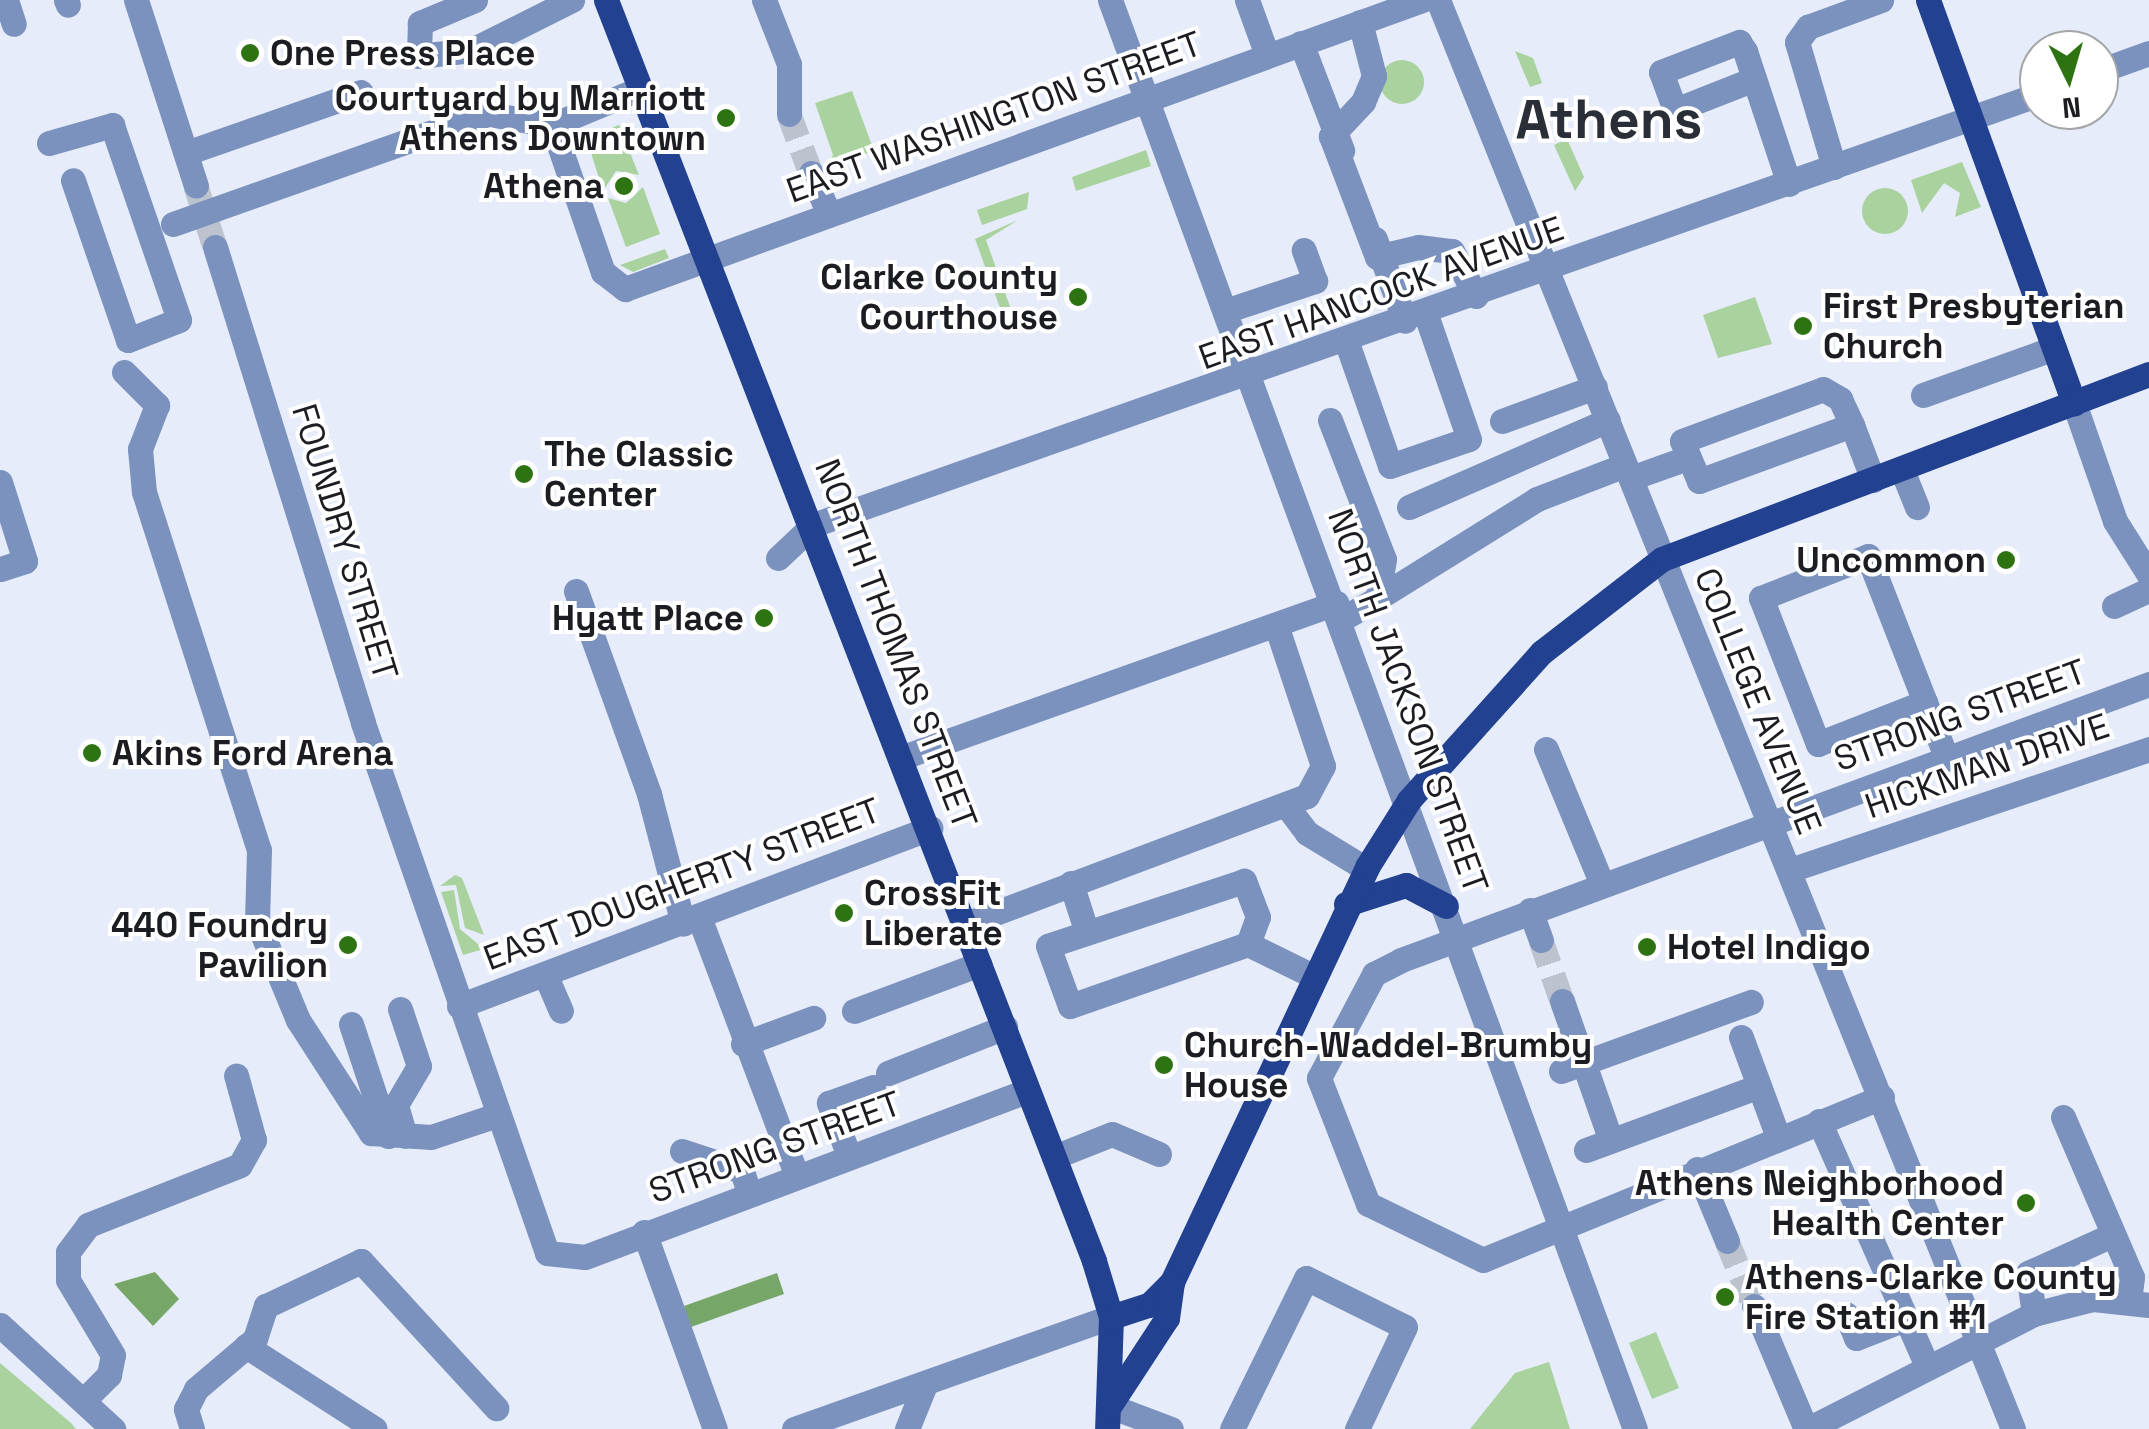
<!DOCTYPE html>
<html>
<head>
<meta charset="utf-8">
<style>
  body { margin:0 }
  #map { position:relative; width:2149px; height:1429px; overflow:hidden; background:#e6ecf9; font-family:"Space Grotesk",sans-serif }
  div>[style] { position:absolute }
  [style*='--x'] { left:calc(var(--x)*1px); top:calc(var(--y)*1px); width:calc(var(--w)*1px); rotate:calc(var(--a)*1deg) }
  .green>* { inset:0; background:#a9d29e }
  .round { border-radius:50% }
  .water>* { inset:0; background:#77a669 }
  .minor-tunnel>* { height:25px; margin-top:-12.5px; transform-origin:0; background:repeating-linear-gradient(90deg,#bdc3ce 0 25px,transparent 0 37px) }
  .minor>* { height:25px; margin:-12.5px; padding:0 12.5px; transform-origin:12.5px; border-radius:12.5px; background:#7b91be }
  .major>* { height:25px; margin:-12.5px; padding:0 12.5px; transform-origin:12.5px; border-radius:12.5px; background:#224190 }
  .minor-bridge>* { height:25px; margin:-12.5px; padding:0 12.5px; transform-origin:12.5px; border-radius:12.5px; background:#7b91be }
  .dots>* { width:28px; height:28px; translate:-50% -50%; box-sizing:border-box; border:5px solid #fff; border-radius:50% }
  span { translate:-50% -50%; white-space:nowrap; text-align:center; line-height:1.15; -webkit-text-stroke:8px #fff; paint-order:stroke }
  .poi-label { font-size:35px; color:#1b1d22; font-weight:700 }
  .left { translate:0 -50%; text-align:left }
  .right { translate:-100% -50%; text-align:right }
  .street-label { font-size:35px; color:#1b1d22 }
  .town-label { font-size:55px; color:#2a2e37; font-weight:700 }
  .north { position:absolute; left:2019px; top:30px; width:100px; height:100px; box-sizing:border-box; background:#fff; border:2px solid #a4a5a7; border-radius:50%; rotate:175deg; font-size:28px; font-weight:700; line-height:40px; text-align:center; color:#1b1d22 }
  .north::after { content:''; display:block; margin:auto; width:35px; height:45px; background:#2e7312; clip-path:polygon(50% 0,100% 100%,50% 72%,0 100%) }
</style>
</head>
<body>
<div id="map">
  <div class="green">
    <i style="clip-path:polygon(1515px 51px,1533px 58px,1542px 83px,1530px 87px)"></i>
    <i class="round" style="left:1380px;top:60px;width:44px;height:44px"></i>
    <i style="clip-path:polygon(852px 91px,874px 151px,827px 167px,833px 155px,815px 103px)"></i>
    <i style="clip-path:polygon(619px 125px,639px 175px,616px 171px,603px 191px,586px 137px)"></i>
    <i style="clip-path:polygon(1567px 139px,1584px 177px,1575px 191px,1554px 145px)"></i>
    <i style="clip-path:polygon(1146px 150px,1151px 166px,1076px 191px,1072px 177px)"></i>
    <i style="clip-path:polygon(1962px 162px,1981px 207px,1955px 217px,1960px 193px,1944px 183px,1922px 213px,1911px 180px)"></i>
    <i style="clip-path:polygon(643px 187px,660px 234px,626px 247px,608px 198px,626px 203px)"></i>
    <i class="round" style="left:1862px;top:188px;width:46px;height:46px"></i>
    <i style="clip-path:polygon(1029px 192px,1027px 209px,982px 225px,977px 210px)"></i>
    <i style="clip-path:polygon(1018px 220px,986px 240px,1017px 326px,1008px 330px,975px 239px)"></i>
    <i style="clip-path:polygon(665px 249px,669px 258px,633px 272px,620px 265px)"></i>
    <i style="clip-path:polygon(1755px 297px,1772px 344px,1718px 358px,1703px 315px)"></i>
    <i style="clip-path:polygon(455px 875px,462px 878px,484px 935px,465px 928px,456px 885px,440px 886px)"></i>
    <i style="clip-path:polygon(454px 890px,460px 929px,484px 949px,463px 955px,441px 892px)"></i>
    <i style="clip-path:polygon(1656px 1332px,1679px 1388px,1652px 1399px,1629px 1343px)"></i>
    <i style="clip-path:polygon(1549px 1362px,1570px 1429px,1470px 1429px,1515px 1373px)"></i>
    <i style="clip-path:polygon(0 1363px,71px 1423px,76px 1429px,0 1429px)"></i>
  </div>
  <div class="water">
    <i style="clip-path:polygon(155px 1272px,179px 1299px,153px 1326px,114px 1284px)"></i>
    <i style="clip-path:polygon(777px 1273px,784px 1294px,691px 1327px,684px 1306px)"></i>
  </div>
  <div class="minor-tunnel">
    <i style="--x:789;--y:114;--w:63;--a:69.6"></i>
    <i style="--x:196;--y:186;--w:64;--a:72.7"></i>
    <i style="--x:1541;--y:940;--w:65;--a:71"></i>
    <i style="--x:1727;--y:1241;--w:70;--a:67.4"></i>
  </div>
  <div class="minor">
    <i style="--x:6;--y:0;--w:25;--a:72"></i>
    <i style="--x:66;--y:0;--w:5;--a:68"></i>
    <i style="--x:136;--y:0;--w:195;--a:72.1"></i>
    <i style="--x:475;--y:0;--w:60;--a:157.3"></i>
    <i style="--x:420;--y:23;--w:33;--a:92"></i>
    <i style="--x:419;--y:56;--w:53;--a:-6.5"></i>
    <i style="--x:472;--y:50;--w:112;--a:-26.6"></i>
    <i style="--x:764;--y:0;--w:69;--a:68.7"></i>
    <i style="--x:789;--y:64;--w:50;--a:90"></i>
    <i style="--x:1110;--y:0;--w:1522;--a:69.83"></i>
    <i style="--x:1247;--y:0;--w:59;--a:70"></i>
    <i style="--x:1438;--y:0;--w:1540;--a:68.08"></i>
    <i style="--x:1360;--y:22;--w:56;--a:75.5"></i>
    <i style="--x:1374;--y:76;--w:28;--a:113"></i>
    <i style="--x:1301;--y:43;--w:115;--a:69"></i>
    <i style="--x:2099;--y:71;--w:53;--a:-19.8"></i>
    <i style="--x:1754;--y:79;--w:85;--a:158.6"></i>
    <i style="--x:1675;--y:110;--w:40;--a:-110.2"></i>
    <i style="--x:1661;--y:72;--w:84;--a:-21"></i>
    <i style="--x:1739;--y:42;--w:11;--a:56"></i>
    <i style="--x:1745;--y:51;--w:140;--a:71.7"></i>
    <i style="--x:639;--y:89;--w:94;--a:157.5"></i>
    <i style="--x:552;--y:125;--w:156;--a:70.9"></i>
    <i style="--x:603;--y:272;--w:28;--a:38"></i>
    <i style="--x:625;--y:289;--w:848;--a:-19.93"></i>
    <i style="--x:461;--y:122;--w:29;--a:-16"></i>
    <i style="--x:489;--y:114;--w:64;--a:9.9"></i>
    <i style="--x:49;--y:143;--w:66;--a:-15.9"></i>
    <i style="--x:112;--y:125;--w:206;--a:71"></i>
    <i style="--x:179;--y:320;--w:55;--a:158.6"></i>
    <i style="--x:128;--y:340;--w:169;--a:-109"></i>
    <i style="--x:186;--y:153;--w:185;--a:-19.2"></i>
    <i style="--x:1834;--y:167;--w:130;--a:-106.5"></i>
    <i style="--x:1797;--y:42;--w:19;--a:-54"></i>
    <i style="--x:1808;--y:27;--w:78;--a:-20.3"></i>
    <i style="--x:811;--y:173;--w:45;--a:66.3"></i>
    <i style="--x:1375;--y:239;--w:87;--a:69.9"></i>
    <i style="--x:215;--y:247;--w:498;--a:72.7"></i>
    <i style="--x:363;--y:723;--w:561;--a:70.85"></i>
    <i style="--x:547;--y:1253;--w:38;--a:6"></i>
    <i style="--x:585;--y:1257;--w:472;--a:-20.6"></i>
    <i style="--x:1418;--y:247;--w:34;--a:7"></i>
    <i style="--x:1452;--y:251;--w:51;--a:61.9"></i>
    <i style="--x:1228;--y:310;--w:92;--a:-18.4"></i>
    <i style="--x:1315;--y:281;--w:33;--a:-110"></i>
    <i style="--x:1347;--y:343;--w:130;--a:70.7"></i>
    <i style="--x:1390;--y:466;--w:83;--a:-18.9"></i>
    <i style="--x:1469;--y:439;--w:131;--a:-109.1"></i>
    <i style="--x:124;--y:372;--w:47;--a:45"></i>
    <i style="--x:157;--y:405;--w:47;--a:111.1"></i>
    <i style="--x:140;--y:449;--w:43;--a:84.7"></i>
    <i style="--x:144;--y:492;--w:376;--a:72.2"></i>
    <i style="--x:259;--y:850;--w:71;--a:91.6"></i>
    <i style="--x:257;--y:921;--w:107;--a:67.5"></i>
    <i style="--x:298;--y:1020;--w:135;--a:57.1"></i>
    <i style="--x:371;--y:1133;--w:60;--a:3.8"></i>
    <i style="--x:431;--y:1137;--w:66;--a:-18.4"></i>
    <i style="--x:1923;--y:395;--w:139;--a:-19.7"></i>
    <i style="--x:2074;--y:403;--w:125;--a:70.8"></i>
    <i style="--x:2115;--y:521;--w:64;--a:57.8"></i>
    <i style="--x:1330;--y:420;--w:149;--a:68.8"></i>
    <i style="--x:1384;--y:559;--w:39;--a:99"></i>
    <i style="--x:1378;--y:598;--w:42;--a:149.7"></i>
    <i style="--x:1502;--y:421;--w:99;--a:-20.1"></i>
    <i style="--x:1852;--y:425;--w:163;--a:159.9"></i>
    <i style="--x:1699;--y:481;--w:43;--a:-113"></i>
    <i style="--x:1682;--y:441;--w:150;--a:-20.2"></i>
    <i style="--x:1823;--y:389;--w:20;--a:30"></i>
    <i style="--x:1840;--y:399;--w:29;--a:65"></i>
    <i style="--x:1852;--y:425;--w:59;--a:69.1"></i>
    <i style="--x:1902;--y:470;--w:40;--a:68"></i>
    <i style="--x:1631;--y:478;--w:48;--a:-19.6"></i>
    <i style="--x:0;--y:482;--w:83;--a:72.4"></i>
    <i style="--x:25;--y:561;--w:26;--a:162"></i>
    <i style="--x:1409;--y:507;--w:217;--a:-23.6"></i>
    <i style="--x:778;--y:558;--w:48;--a:-43.3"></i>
    <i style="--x:813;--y:525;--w:1300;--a:-19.37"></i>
    <i style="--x:576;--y:591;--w:216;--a:70.2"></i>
    <i style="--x:649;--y:794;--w:134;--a:75.3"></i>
    <i style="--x:1378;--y:598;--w:187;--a:-31.9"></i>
    <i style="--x:1537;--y:499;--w:94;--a:-21.1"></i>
    <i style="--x:2114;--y:606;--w:38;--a:-25"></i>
    <i style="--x:1925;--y:702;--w:115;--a:158.6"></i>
    <i style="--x:1818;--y:744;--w:157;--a:-111.3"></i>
    <i style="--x:1761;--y:598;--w:115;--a:-21.4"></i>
    <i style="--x:1868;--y:556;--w:157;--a:68.7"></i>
    <i style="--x:1925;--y:702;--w:59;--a:69.1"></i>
    <i style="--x:1546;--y:749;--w:146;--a:67.5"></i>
    <i style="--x:903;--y:757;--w:460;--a:-19.6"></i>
    <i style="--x:1286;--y:805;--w:35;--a:53"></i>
    <i style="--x:1307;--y:833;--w:69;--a:31.4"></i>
    <i style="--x:1790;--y:870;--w:379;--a:-18.6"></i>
    <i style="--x:1071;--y:883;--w:52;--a:72.3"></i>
    <i style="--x:1530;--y:910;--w:32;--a:70"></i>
    <i style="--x:699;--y:917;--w:277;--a:69.3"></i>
    <i style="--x:966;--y:924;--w:364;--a:-20.6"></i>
    <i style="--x:1307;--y:796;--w:34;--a:-62"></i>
    <i style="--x:1323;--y:766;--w:149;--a:-108.4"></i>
    <i style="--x:1248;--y:944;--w:29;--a:-70"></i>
    <i style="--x:1258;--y:917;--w:39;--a:-111"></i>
    <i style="--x:1244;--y:881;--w:206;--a:161.7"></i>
    <i style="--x:1048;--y:946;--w:64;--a:69.9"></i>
    <i style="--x:1070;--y:1006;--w:188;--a:-19.2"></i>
    <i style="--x:1248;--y:944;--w:70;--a:26.2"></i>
    <i style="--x:545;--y:974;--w:40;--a:66.6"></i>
    <i style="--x:1562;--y:1001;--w:148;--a:70.7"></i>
    <i style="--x:459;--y:1006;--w:504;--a:-20.7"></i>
    <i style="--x:400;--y:1009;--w:60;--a:71.6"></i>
    <i style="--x:419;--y:1066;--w:45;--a:120.5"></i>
    <i style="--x:396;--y:1105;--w:32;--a:74"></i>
    <i style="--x:854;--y:1011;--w:134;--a:-20.5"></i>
    <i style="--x:351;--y:1024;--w:118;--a:71.7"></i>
    <i style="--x:1741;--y:1037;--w:107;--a:69.7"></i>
    <i style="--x:743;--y:1044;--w:75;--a:-20.4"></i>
    <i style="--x:1561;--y:1071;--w:202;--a:-20"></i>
    <i style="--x:888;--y:1073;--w:126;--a:-21.5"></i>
    <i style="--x:1882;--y:1097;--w:431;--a:157.8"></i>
    <i style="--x:1483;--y:1260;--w:128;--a:-154"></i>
    <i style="--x:1368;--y:1204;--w:135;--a:-111.3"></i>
    <i style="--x:1319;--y:1078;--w:118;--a:-62.1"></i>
    <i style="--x:1374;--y:974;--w:30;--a:-27"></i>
    <i style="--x:1401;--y:960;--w:797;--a:-20.25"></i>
    <i style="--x:2063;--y:1117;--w:174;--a:66.7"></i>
    <i style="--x:2132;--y:1277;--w:24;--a:97"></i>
    <i style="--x:1819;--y:1121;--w:266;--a:66.2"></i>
    <i style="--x:1586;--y:1150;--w:184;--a:-20.3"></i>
    <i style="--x:682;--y:1151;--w:63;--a:18.4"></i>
    <i style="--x:742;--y:1171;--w:23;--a:72"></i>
    <i style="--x:849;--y:1156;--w:57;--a:-110.7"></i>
    <i style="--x:829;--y:1103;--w:47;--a:-20"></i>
    <i style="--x:1054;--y:1157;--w:62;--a:-21.6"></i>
    <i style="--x:1112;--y:1134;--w:51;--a:23.1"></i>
    <i style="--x:1697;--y:1169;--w:78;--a:67.4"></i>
    <i style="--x:644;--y:1232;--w:209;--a:70.2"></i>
    <i style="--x:1754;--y:1306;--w:134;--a:67.1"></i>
    <i style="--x:1846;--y:1314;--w:26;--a:67"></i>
    <i style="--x:1856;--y:1338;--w:53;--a:-21.2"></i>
    <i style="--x:2034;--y:1314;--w:41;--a:-98.3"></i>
    <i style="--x:2028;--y:1273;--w:92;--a:-24.3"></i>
    <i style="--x:0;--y:1325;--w:154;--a:42.6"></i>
    <i style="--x:246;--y:1346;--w:153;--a:32.8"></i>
    <i style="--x:85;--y:1399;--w:34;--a:-45"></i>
    <i style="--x:109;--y:1375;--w:20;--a:-79"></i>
    <i style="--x:113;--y:1355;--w:87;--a:-121"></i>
    <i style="--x:68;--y:1280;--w:28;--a:-90"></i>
    <i style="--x:68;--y:1252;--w:34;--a:-53"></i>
    <i style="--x:88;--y:1225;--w:163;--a:-21.5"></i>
    <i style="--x:240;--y:1165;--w:29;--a:-61"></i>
    <i style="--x:254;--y:1140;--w:67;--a:-105.5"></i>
    <i style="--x:1110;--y:1406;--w:65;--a:20.7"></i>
    <i style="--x:192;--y:1429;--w:21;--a:-107"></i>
    <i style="--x:186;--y:1409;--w:22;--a:-63"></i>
    <i style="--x:196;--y:1389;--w:77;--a:-40.3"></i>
    <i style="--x:255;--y:1339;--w:35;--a:-72"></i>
    <i style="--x:266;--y:1306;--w:105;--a:-25.3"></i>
    <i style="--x:361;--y:1261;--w:200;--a:47.4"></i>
    <i style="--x:794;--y:1429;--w:336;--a:-19.5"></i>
    <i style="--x:907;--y:1429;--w:45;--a:-68"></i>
    <i style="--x:1232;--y:1429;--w:168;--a:-63.9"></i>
    <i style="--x:1306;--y:1278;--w:110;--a:26.3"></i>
    <i style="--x:1405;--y:1327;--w:113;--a:115.2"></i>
    <i style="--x:1808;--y:1429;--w:254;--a:-27"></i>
    <i style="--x:2034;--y:1314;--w:61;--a:-14.3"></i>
    <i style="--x:2093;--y:1299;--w:56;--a:6.1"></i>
  </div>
  <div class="major">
    <i style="--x:606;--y:0;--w:1352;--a:68.84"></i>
    <i style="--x:1094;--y:1261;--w:59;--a:73.1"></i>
    <i style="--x:1111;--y:1317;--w:112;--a:92"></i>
    <i style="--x:1928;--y:0;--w:429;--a:70.1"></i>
    <i style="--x:1346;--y:904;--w:63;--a:-17.6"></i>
    <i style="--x:1406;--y:885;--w:45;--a:27.7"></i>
    <i style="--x:1111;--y:1317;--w:40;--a:-18"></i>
    <i style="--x:1149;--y:1305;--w:33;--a:-45"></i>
    <i style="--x:1172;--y:1282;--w:459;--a:-64.8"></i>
    <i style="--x:1367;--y:867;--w:79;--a:-57.9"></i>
    <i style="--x:1409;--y:800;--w:199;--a:-48.1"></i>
    <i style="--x:1542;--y:652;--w:152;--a:-37.8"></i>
    <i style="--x:1662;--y:559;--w:521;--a:-20.8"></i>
    <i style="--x:1110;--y:1405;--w:104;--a:-56.8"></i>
    <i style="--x:1167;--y:1318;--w:36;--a:-82"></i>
  </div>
  <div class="minor-bridge">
    <i style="--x:1363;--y:102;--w:47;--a:133.3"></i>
    <i style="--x:1331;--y:136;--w:129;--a:69.2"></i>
    <i style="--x:1377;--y:257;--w:42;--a:-13.7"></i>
    <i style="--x:173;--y:224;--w:306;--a:-19.5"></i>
  </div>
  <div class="dots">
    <i style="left:250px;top:53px;background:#2e7312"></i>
    <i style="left:726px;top:118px;background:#2e7312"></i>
    <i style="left:624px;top:186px;background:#2e7312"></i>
    <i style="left:1078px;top:297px;background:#2e7312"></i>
    <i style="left:1803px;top:326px;background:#2e7312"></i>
    <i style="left:524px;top:474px;background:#2e7312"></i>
    <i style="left:2006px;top:560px;background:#2e7312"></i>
    <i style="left:764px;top:618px;background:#2e7312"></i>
    <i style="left:92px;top:753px;background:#2e7312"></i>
    <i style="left:844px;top:913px;background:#2e7312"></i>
    <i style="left:348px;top:945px;background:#2e7312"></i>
    <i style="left:1647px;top:947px;background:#2e7312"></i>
    <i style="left:1164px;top:1065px;background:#2e7312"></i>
    <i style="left:2026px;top:1203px;background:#2e7312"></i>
    <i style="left:1725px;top:1297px;background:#2e7312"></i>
  </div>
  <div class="poi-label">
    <span class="left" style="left:270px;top:53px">One Press Place</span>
    <span class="right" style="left:706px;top:118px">Courtyard by Marriott<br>Athens Downtown</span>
    <span class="right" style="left:604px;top:186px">Athena</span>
    <span class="right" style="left:1058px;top:297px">Clarke County<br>Courthouse</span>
    <span class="left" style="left:1823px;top:326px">First Presbyterian<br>Church</span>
    <span class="left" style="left:544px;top:474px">The Classic<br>Center</span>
    <span class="right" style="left:1986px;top:560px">Uncommon</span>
    <span class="right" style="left:744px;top:618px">Hyatt Place</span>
    <span class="left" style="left:112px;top:753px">Akins Ford Arena</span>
    <span class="left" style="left:864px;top:913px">CrossFit<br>Liberate</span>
    <span class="right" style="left:328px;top:945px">440 Foundry<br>Pavilion</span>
    <span class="left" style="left:1667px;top:947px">Hotel Indigo</span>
    <span class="left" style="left:1184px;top:1065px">Church-Waddel-Brumby<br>House</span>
    <span class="right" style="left:2004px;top:1203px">Athens Neighborhood<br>Health Center</span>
    <span class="left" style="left:1745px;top:1297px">Athens-Clarke County<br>Fire Station #1</span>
  </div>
  <div class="street-label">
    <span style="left:994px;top:117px;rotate:-20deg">EAST WASHINGTON STREET</span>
    <span style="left:1381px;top:293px;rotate:-20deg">EAST HANCOCK AVENUE</span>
    <span style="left:345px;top:542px;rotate:73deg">FOUNDRY STREET</span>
    <span style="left:896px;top:644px;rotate:69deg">NORTH THOMAS STREET</span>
    <span style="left:1408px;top:701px;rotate:70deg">NORTH JACKSON STREET</span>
    <span style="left:1758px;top:701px;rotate:68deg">COLLEGE AVENUE</span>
    <span style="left:1960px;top:715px;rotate:-20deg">STRONG STREET</span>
    <span style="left:1987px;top:766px;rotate:-19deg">HICKMAN DRIVE</span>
    <span style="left:682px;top:884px;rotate:-21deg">EAST DOUGHERTY STREET</span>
    <span style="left:775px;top:1147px;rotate:-20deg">STRONG STREET</span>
  </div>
  <div class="town-label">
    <span style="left:1609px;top:120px">Athens</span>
  </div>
  <div class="north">N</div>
</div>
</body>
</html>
